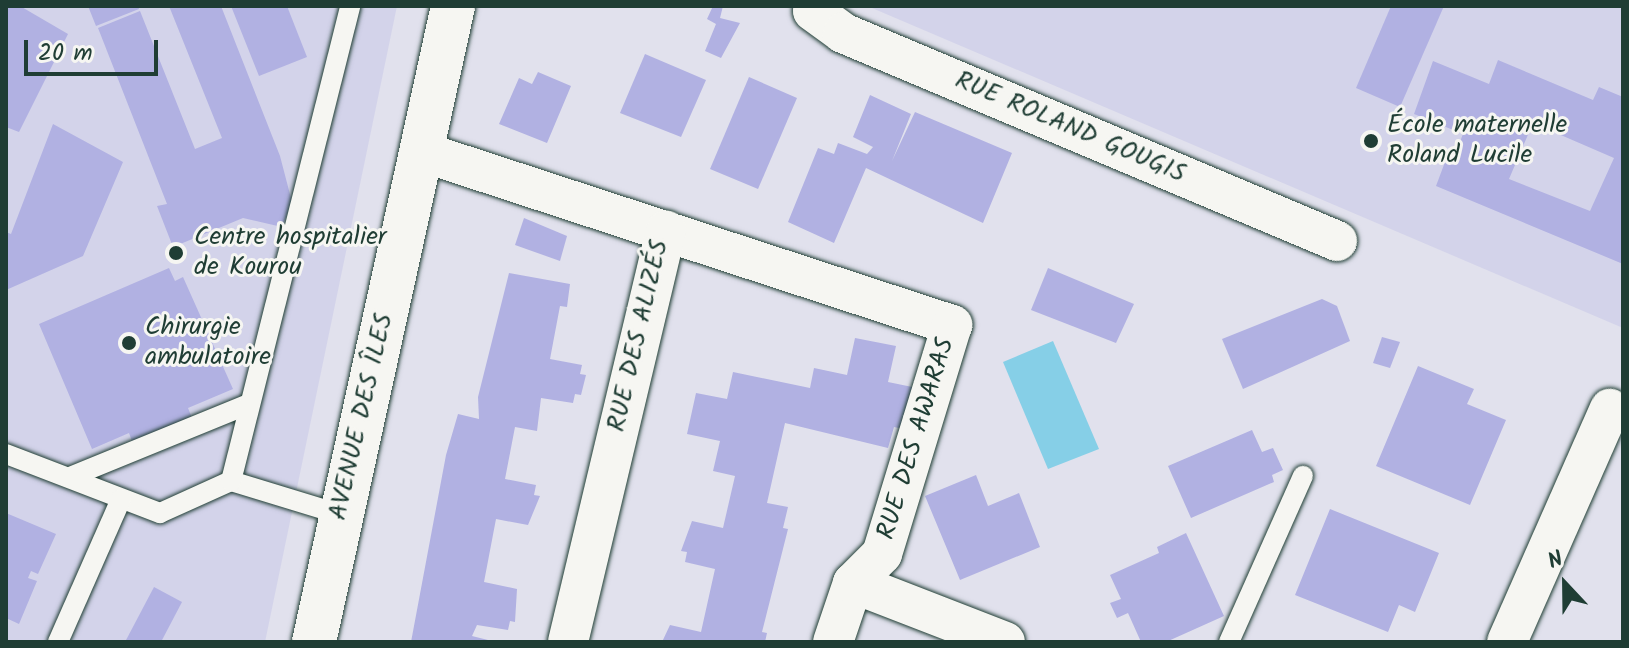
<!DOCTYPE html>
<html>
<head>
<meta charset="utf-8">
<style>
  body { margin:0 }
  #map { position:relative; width:1629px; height:648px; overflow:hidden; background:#e1e1ed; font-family:Kalam,sans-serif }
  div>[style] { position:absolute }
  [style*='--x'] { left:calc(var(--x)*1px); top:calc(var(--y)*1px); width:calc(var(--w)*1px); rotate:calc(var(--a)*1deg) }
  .built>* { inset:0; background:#d3d3ea }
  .water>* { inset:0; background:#86cfe7 }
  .building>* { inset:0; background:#b1b1e2 }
  .roads { filter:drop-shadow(0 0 2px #1f3d34) drop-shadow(0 0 2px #1f3d34) }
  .service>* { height:20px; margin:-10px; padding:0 10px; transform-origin:10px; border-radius:10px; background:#f6f6f2 }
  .minor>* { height:40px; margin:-20px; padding:0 20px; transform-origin:20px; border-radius:20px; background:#f6f6f2 }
  .secondary>* { height:44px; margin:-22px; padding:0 22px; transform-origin:22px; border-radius:22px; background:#f6f6f2 }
  .dots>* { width:22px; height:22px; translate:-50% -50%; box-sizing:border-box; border:4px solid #f6f6f2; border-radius:50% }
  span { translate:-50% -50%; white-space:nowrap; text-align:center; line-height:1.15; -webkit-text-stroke:6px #f6f6f2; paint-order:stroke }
  .poi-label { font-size:26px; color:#1f3d34 }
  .left { translate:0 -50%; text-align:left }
  .street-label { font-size:26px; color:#1f3d34 }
  .frame { position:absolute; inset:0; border:8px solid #1f3d34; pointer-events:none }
  .north { position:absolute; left:1525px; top:544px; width:80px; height:80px; -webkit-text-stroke:6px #f6f6f2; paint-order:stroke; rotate:338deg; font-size:22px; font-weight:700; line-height:32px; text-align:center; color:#1f3d34 }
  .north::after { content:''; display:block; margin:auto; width:28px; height:36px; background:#1f3d34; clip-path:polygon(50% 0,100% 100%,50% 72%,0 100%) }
  .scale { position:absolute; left:24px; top:40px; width:134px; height:36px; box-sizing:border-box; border:4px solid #1f3d34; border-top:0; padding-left:10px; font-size:24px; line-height:28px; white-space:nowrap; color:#1f3d34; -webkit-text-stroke:6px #f6f6f2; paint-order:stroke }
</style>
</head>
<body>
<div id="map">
  <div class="built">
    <i style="clip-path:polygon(6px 6px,397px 6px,265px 642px,6px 642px)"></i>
    <i style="clip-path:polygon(873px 6px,1623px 6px,1623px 328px,872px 8px)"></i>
  </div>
  <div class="water">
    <i style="clip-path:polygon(1053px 341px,1099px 449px,1048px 469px,1003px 362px)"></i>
  </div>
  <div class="building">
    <i style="clip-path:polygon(6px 6px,20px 6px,68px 34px,19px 132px,6px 127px)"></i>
    <i style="clip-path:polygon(88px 6px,138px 6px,139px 9px,96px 26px)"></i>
    <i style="clip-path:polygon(169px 6px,221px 6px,280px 156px,292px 202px,282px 227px,243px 218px,173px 247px,157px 206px,167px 204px,98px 28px,140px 11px,195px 149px,222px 138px)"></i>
    <i style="clip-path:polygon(231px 6px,287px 6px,307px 57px,259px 76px)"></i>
    <i style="clip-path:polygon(713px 6px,723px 6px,720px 18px,740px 23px,721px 58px,705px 51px,716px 24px,707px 19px)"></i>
    <i style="clip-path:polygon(1391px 6px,1444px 6px,1400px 107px,1356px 88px)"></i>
    <i style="clip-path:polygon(645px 54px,706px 80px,681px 137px,620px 113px)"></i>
    <i style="clip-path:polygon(evenodd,1498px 60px,1593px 100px,1599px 87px,1623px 97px,1623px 264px,1436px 186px,1448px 154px,1454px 157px,1463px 134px,1414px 114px,1433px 61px,1489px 84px,1498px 60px,1533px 123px,1614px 158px,1590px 211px,1509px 179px,1533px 123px)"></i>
    <i style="clip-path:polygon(538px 72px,571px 86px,547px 143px,499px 124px,519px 78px,532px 84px)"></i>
    <i style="clip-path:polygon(749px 77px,797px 98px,758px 189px,710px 169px)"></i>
    <i style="clip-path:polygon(870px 95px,911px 114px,892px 161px,915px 112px,1012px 153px,983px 223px,866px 168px,834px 243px,788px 222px,818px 148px,834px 154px,838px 143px,867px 154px,873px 147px,853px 137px)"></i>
    <i style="clip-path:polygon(53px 124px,123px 162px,83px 256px,6px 290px,6px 232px,11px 234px)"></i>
    <i style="clip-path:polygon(524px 218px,567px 236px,560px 261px,515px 245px)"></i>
    <i style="clip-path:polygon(169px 268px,175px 281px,183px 277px,233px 389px,188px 408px,192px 418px,133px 444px,129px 433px,92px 449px,39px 324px)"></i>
    <i style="clip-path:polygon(1048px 268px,1134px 304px,1116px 343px,1031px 310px)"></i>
    <i style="clip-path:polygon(509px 273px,570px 284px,567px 307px,560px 306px,550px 359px,582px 365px,580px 374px,586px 375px,581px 395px,575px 394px,573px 403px,541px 398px,537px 431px,515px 427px,505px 479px,536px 485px,534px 495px,540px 496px,528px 525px,496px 519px,484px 582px,517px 589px,515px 622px,510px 621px,508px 630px,477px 625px,472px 636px,496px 642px,411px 642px,446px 455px,458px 414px,479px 419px,478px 397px)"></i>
    <i style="clip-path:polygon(1322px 299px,1337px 306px,1350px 341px,1243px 389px,1222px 339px)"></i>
    <i style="clip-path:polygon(1382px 337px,1400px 342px,1390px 368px,1373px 363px)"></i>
    <i style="clip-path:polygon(855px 338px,896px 346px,888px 382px,922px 389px,912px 431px,894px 427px,888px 448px,785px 423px,767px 503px,788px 507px,783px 528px,788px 529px,762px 632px,767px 633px,765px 642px,662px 642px,670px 625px,701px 632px,715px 569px,685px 562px,687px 552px,681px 551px,692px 521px,723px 528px,735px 476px,713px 471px,720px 441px,687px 434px,696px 393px,727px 399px,733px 372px,810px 388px,814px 368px,847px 375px)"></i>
    <i style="clip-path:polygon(1418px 366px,1474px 389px,1467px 404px,1506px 420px,1470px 505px,1376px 466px)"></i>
    <i style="clip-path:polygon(1252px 430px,1262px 452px,1273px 448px,1283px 470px,1272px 475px,1274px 482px,1191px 518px,1168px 466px)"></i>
    <i style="clip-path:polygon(976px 475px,988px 506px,1019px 493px,1040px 547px,960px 580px,925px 496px)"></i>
    <i style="clip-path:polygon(1330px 509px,1439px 553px,1415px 612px,1399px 605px,1388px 632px,1295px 595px)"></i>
    <i style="clip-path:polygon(6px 513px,56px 534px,38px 574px,31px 571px,28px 578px,37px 581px,19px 624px,6px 618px)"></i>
    <i style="clip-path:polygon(1186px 533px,1224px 616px,1166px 642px,1141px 642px,1128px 613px,1117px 618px,1110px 603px,1121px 599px,1110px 575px,1159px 553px,1157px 547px)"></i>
    <i style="clip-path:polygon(154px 587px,182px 602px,161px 642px,125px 642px)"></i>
  </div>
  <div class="roads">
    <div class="service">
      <i style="--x:6;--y:454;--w:165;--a:21"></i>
      <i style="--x:160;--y:513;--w:78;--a:-24.3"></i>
      <i style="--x:70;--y:477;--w:193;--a:-22.2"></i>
      <i style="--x:339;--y:514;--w:113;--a:-163"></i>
      <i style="--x:231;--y:481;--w:490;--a:-75.9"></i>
      <i style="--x:58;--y:642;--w:156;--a:-66.2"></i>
      <i style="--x:1229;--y:642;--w:182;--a:-66"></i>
    </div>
    <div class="minor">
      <i style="--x:817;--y:6;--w:6;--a:129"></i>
      <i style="--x:813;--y:11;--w:37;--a:36"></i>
      <i style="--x:843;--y:33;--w:536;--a:22.83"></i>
      <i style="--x:423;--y:152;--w:557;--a:18.11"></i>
      <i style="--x:952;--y:325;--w:239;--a:107"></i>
      <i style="--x:882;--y:554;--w:41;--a:135"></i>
      <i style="--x:853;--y:583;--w:62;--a:108.7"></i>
      <i style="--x:853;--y:583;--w:163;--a:21.2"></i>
      <i style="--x:568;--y:642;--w:423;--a:-76.6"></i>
      <i style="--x:1507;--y:642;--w:255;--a:-66.2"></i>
    </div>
    <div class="secondary">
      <i style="--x:314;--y:642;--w:651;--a:-77.67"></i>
    </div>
  </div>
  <div class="dots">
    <i style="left:1371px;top:141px;background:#1f3d34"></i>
    <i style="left:176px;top:253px;background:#1f3d34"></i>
    <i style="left:129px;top:343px;background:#1f3d34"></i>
  </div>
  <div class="poi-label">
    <span class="left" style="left:1387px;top:141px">École maternelle<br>Roland Lucile</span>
    <span class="left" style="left:194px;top:253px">Centre hospitalier<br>de Kourou</span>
    <span class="left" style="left:145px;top:343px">Chirurgie<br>ambulatoire</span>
  </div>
  <div class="street-label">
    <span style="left:1070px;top:128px;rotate:23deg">RUE ROLAND GOUGIS</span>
    <span style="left:639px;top:336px;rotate:-77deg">RUE DES ALIZÉS</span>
    <span style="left:362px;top:417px;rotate:-77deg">AVENUE DES ÎLES</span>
    <span style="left:917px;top:439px;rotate:-73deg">RUE DES AWARAS</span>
  </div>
  <div class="frame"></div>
  <div class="north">N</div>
  <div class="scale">20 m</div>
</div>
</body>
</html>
